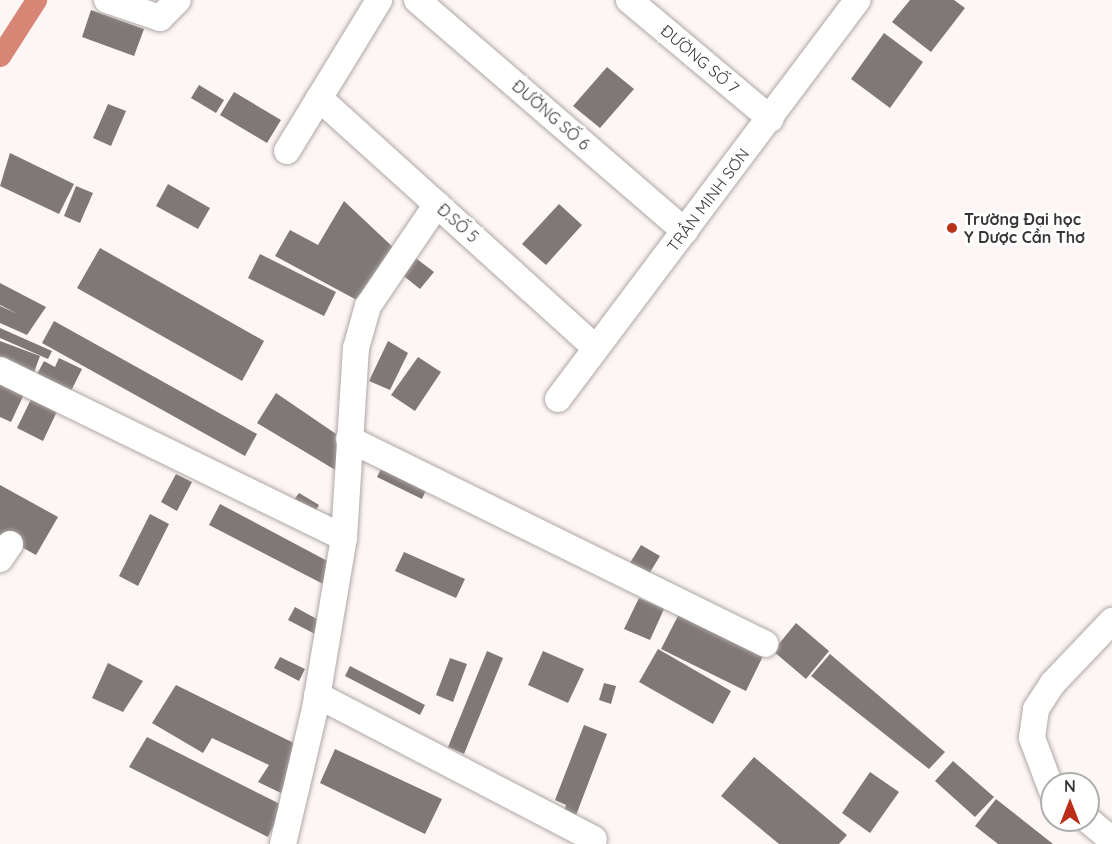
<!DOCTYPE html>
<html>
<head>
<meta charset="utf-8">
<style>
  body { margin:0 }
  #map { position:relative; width:1112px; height:844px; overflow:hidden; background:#fdf6f4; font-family:Quicksand,sans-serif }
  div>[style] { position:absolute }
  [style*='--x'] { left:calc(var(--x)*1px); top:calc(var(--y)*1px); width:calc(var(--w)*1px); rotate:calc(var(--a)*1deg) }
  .canal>* { height:21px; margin:-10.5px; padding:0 10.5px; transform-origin:10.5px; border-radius:10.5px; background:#d78676 }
  .building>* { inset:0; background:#7f7876 }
  .roads { filter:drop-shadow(0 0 2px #aea7a6) drop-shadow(0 0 2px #aea7a6) }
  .minor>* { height:26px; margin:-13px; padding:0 13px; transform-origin:13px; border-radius:13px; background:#fff }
  .dots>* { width:16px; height:16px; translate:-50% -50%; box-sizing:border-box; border:3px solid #fff; border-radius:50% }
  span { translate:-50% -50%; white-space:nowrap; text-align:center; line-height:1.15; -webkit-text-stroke:6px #fff; paint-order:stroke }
  .street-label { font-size:16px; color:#383534 }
  .poi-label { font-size:16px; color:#383534; font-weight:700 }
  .left { translate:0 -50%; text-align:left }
  .north { position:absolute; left:1040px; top:772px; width:60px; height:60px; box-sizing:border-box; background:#fff; border:2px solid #afaeae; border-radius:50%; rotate:0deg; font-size:16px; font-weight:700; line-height:24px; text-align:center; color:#383534 }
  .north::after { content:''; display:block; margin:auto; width:21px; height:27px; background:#bb2f19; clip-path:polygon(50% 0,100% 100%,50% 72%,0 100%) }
</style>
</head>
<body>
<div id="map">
  <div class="canal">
    <i style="--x:0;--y:56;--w:67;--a:-57.3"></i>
  </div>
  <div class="building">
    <i style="clip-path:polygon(910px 0,954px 0,965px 8px,931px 52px,892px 22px)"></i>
    <i style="clip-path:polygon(91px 10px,144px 29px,134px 56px,82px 37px)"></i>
    <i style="clip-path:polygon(884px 33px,923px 62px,890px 108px,851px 79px)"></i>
    <i style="clip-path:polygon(607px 67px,634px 89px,600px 128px,573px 106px)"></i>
    <i style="clip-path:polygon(199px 85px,224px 100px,216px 113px,191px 98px)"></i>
    <i style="clip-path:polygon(234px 92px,281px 120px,267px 143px,220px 115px)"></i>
    <i style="clip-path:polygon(108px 104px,126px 111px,111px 146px,93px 138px)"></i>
    <i style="clip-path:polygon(10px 153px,74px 184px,59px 214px,0 186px)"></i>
    <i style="clip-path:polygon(168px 184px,210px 208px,198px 229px,156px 206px)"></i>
    <i style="clip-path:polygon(76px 186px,93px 193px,80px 223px,64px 216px)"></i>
    <i style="clip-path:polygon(344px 201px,396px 250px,366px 305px,275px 256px,290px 230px,318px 245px)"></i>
    <i style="clip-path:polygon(559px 204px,582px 225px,546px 265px,522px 244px)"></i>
    <i style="clip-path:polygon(100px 248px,264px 341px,242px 381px,77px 288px)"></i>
    <i style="clip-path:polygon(409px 253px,434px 272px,420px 289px,395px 269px)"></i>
    <i style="clip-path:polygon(260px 254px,336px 292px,324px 316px,248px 278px)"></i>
    <i style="clip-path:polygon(0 283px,46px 307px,27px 335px,0 323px,0 306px,18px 314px,0 305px)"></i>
    <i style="clip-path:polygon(54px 321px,257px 434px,245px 456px,42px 343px)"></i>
    <i style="clip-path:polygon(0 328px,52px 351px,48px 359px,0 338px)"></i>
    <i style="clip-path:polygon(0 341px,40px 356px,33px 375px,0 363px)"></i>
    <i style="clip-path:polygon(388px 341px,408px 353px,390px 390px,369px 381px)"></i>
    <i style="clip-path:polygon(418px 357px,441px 372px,415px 411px,391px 395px)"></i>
    <i style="clip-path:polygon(59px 358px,82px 369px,70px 393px,34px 380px,44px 361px,55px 367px)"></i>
    <i style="clip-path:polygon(0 378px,26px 390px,11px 422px,0 417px)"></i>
    <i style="clip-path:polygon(35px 391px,61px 403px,43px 441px,17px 428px)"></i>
    <i style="clip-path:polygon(276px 393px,342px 438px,337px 471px,257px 423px)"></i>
    <i style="clip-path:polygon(384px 463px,429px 484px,422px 499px,377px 477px)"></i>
    <i style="clip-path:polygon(176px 474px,192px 482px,177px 511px,161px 502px)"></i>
    <i style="clip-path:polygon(0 485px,58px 517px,36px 555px,0 535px)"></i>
    <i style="clip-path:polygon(299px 493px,319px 505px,312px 517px,291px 504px)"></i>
    <i style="clip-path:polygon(220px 504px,335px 565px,325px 585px,209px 525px)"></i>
    <i style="clip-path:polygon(150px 514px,169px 524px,138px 586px,119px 576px)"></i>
    <i style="clip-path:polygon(641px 545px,660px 556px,644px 582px,625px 571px)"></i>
    <i style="clip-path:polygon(404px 552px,465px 579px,456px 598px,395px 571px)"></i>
    <i style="clip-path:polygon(639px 598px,664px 609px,650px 640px,624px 629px)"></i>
    <i style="clip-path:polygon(295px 607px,324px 623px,317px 635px,288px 620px)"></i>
    <i style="clip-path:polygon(681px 610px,765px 652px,746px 691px,661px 649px)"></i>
    <i style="clip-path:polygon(796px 623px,829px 651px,806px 679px,773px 651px)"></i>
    <i style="clip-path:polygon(658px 649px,731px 691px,713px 724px,639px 682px)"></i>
    <i style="clip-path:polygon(487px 651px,503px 658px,464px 754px,448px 747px)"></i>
    <i style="clip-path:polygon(543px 651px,584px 669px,568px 703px,528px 685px)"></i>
    <i style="clip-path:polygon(830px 654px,945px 752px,929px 769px,811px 676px)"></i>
    <i style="clip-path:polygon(280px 657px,305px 669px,299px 681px,274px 668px)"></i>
    <i style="clip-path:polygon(450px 658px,467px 664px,453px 702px,436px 695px)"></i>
    <i style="clip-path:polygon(108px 663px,143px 681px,123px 712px,92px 698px)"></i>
    <i style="clip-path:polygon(350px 666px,425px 705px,420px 715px,345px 676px)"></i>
    <i style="clip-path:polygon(604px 683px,616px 686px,611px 704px,599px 700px)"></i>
    <i style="clip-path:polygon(176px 685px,304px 748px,281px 793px,258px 782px,269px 765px,212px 738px,203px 753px,152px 723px)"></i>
    <i style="clip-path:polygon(584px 725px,607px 734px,575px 818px,563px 814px,566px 805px,555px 800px)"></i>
    <i style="clip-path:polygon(147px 737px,284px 806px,268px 837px,129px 767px)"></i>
    <i style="clip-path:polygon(335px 749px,442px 799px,425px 834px,320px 783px)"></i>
    <i style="clip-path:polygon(754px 757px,847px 835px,839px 844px,779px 844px,721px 796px)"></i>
    <i style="clip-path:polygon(953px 761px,994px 797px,975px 817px,935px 781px)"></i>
    <i style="clip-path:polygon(870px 772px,899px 792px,870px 833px,842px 813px)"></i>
    <i style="clip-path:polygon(996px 799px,1053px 844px,998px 844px,975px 826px)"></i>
  </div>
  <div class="roads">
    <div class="minor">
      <i style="--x:107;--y:0;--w:56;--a:18.8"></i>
      <i style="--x:160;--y:18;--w:25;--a:-45"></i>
      <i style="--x:417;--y:0;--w:354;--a:40.8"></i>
      <i style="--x:629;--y:0;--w:185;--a:40"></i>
      <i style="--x:319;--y:98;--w:373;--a:42.1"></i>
      <i style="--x:287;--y:151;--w:177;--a:-58.6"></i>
      <i style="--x:0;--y:370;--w:383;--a:26"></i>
      <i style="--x:558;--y:399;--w:499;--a:-53.1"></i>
      <i style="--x:349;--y:439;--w:464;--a:26.2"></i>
      <i style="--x:0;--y:559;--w:18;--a:-56"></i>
      <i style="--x:317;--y:695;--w:312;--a:27.5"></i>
      <i style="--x:1052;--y:791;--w:57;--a:-110.7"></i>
      <i style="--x:1032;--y:738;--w:29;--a:-82"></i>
      <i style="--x:1036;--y:709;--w:31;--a:-57"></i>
      <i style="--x:1053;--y:683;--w:86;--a:-46.4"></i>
      <i style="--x:1088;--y:820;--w:31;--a:40"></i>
      <i style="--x:283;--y:844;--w:139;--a:-76.7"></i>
      <i style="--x:315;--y:709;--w:173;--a:-80.4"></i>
      <i style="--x:344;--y:538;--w:190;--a:-86.4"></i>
      <i style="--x:356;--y:348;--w:44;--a:-74.1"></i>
      <i style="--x:368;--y:306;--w:123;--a:-55.9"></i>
    </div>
  </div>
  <div class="dots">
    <i style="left:952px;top:228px;background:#bb2f19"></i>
  </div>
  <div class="street-label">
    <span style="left:700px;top:59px;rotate:40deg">ĐƯỜNG SỐ 7</span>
    <span style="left:551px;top:115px;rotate:41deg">ĐƯỜNG SỐ 6</span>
    <span style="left:708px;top:200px;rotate:-53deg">TRẦN MINH SƠN</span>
    <span style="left:458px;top:223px;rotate:42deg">Đ.SỐ 5</span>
  </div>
  <div class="poi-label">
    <span class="left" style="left:964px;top:228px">Trường Đại học<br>Y Dược Cần Thơ</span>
  </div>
  <div class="north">N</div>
</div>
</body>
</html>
